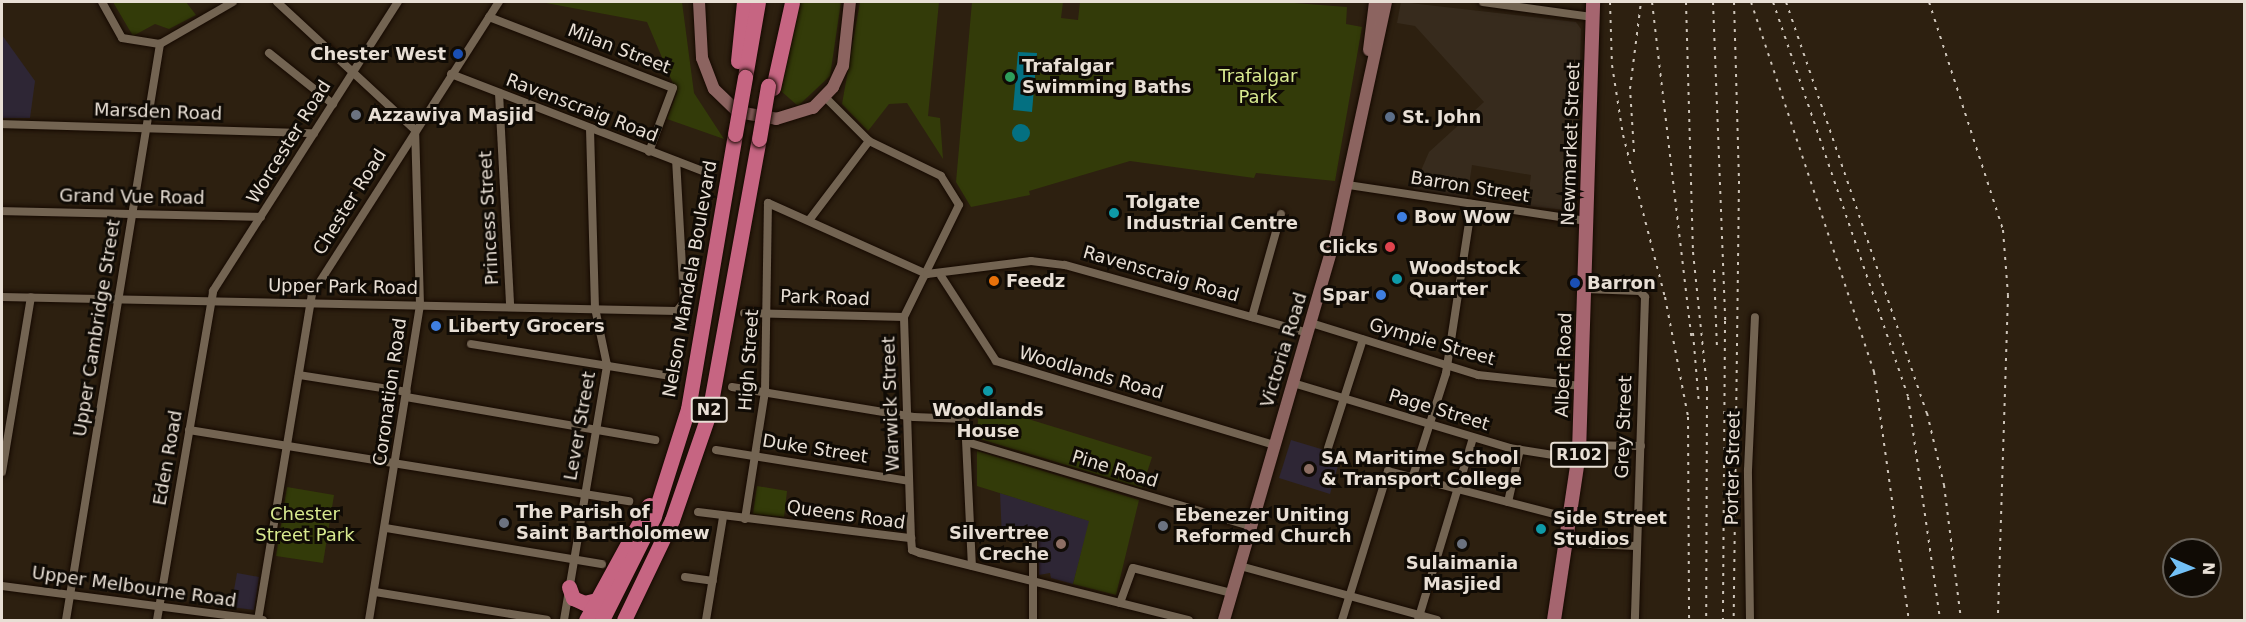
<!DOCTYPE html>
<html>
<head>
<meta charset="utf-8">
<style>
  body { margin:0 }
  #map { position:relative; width:2246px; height:622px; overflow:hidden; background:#2d2010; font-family:"DejaVu Sans",sans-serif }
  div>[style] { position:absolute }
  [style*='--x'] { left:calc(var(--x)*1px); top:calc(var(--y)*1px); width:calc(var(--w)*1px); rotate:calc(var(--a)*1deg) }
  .industrial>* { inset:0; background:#372b1d }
  .education>* { inset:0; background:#2e2635 }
  .green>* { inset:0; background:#333b09 }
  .water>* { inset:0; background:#047081 }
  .round { border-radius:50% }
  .roads { filter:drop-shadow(0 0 2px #150900) drop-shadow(0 0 2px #150900) }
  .street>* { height:8px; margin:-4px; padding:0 4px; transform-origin:4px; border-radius:4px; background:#736452 }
  .secondary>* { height:12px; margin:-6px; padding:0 6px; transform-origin:6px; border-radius:6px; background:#8c6460 }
  .primary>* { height:14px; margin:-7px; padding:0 7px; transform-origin:7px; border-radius:7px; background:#a5656f }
  .highway>* { height:15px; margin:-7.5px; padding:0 7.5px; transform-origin:7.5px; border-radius:7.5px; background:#c66582 }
  .rail>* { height:2px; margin-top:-1px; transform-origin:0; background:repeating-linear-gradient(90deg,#cec5ba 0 3px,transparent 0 9px) }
  .bridges { filter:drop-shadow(0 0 2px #150900) drop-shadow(0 0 2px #150900) }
  .highway-bridge>* { height:15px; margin:-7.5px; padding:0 7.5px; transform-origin:7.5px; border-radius:7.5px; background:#c66582 }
  .dots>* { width:16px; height:16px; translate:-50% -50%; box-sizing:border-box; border:3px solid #100b05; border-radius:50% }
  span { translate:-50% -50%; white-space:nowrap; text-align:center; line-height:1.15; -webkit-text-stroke:6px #100b05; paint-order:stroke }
  .shield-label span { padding:2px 4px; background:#100b05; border:2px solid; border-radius:4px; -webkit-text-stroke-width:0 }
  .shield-label { font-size:16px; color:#e8dfd5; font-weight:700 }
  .street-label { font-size:18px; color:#e8dfd5 }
  .poi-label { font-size:18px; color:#e8dfd5; font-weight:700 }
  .right { translate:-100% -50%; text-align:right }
  .left { translate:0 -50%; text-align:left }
  .park-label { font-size:18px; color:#d8ea8f }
  .frame { position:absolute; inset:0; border:3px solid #e8dfd5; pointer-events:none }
  .north { position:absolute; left:2162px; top:538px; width:60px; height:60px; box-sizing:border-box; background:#100b05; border:2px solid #666058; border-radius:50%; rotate:92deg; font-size:16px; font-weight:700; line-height:24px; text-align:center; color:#e8dfd5 }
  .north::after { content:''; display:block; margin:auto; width:21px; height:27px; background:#73c1f6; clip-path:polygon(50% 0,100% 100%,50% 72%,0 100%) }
</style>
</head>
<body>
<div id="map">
  <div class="industrial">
    <i style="clip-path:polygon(1401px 2px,1576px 22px,1581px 29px,1576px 211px,1527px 206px,1531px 175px,1472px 165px,1467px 198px,1413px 189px,1429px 152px,1484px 102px,1415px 26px,1397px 23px)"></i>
  </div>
  <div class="education">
    <i style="clip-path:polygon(2px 35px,35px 81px,30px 118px,2px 118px)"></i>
    <i style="clip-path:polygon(1291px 440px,1341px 455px,1330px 494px,1279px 478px)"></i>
    <i style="clip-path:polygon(1000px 493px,1090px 521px,1073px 584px,1051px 578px,1050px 573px,1039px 575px,1038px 537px,1002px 538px)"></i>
    <i style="clip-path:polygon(237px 573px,259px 577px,254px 610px,231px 607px)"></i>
  </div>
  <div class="green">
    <i style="clip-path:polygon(113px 2px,186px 2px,196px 15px,169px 29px,155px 24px,133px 36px)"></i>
    <i style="clip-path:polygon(682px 2px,694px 93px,724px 139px,667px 119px,677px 93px,647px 22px,546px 3px)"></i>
    <i style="clip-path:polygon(796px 2px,841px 2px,830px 76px,798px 106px,781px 91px)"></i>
    <i style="clip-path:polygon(860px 2px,939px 2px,928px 116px,940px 118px,943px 159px,907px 103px,889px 104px,868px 131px,842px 104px)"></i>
    <i style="clip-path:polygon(972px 2px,1063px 2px,1061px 18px,1078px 20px,1080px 2px,1281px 2px,1347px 7px,1346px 24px,1362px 27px,1335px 181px,1256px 173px,1254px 178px,1130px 161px,1029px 191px,1030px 195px,971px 207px,956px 182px)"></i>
    <i style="clip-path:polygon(979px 404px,1152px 457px,1142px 488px,977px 438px)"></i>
    <i style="clip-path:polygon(977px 451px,1139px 500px,1116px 595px,1073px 584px,1089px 521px,977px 486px)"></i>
    <i style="clip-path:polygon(757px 486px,787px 491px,784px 517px,753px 514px)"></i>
    <i style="clip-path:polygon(287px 487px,334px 495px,323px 563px,276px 556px)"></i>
  </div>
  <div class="water">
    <i style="clip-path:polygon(1018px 52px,1037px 53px,1032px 112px,1013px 110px)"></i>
    <i class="round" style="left:1012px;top:124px;width:18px;height:18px"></i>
  </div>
  <div class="roads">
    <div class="street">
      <i style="--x:102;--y:2;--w:41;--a:60.9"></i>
      <i style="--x:122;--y:38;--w:38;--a:9"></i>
      <i style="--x:277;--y:2;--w:188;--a:42.8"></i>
      <i style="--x:1483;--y:2;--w:111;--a:7.8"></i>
      <i style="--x:489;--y:17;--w:197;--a:21.1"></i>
      <i style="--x:673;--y:88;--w:68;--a:110.6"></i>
      <i style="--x:269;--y:53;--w:82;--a:38.6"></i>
      <i style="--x:451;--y:74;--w:269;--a:21.1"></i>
      <i style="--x:499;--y:93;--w:213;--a:87"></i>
      <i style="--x:825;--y:97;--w:62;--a:45"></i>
      <i style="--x:869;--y:141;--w:80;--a:25.9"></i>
      <i style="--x:941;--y:176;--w:34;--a:58"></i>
      <i style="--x:959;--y:205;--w:125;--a:116.2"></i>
      <i style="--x:904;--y:317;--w:221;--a:88.2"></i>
      <i style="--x:2;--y:124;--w:312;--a:1.7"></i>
      <i style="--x:1348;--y:185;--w:242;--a:8.6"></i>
      <i style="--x:2;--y:211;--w:259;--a:1.3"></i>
      <i style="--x:810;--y:219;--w:98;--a:-52.9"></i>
      <i style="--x:941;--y:276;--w:101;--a:57.1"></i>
      <i style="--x:996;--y:361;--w:291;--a:16.8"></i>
      <i style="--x:1585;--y:289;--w:55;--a:2.1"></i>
      <i style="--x:1640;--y:291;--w:8;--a:50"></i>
      <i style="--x:1645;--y:297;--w:323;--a:91.8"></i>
      <i style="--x:2;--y:297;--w:675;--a:1.19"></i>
      <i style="--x:677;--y:311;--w:11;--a:-52"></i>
      <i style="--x:684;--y:302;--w:141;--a:-93.2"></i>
      <i style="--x:744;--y:313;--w:160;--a:1.4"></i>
      <i style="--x:1252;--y:317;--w:107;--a:-74.3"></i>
      <i style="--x:1311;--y:323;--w:175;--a:17.3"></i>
      <i style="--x:1478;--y:375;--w:104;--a:6.1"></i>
      <i style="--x:471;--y:344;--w:203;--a:9.1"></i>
      <i style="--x:299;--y:375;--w:109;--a:8.9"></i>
      <i style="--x:1293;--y:383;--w:226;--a:16.7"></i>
      <i style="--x:1509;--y:448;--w:70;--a:9.1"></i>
      <i style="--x:732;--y:387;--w:184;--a:9.4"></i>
      <i style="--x:914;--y:417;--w:51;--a:2.2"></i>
      <i style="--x:965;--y:419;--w:147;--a:87.3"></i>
      <i style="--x:406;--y:397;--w:253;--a:9.8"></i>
      <i style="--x:189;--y:430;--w:446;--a:9.2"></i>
      <i style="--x:970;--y:443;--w:293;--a:16.5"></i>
      <i style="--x:1579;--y:445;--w:62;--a:0.9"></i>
      <i style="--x:1328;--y:448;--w:114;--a:-72.2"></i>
      <i style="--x:716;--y:450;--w:195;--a:9.1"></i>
      <i style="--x:2;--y:472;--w:177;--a:-80.6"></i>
      <i style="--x:1413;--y:476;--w:108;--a:-72.2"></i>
      <i style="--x:1446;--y:373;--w:171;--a:-81.3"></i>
      <i style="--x:1508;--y:502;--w:54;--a:-77.2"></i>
      <i style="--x:698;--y:512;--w:215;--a:7"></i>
      <i style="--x:911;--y:538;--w:12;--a:85"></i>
      <i style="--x:912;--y:550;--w:9;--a:21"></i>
      <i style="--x:920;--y:553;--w:277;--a:14"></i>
      <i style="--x:745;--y:519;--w:129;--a:-81.1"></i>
      <i style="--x:765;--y:392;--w:189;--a:-89.1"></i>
      <i style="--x:768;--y:203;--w:174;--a:24.1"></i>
      <i style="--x:927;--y:274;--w:105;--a:-7.1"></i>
      <i style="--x:1031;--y:261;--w:34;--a:7"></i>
      <i style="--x:1065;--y:265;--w:252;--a:15.6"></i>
      <i style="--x:386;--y:528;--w:219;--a:9.5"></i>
      <i style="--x:1033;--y:537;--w:83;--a:90"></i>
      <i style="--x:1566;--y:543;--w:71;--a:2.4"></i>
      <i style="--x:1240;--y:566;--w:204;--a:15.3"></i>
      <i style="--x:685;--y:577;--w:28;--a:8"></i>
      <i style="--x:2;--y:586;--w:263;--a:7.4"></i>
      <i style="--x:375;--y:592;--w:174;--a:9.2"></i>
      <i style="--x:1120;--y:603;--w:37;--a:-70"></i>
      <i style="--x:1133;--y:568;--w:102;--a:14.2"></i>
      <i style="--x:66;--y:620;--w:584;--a:-80.73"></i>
      <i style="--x:160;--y:44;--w:84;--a:-29.9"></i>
      <i style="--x:157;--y:620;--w:334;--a:-80.3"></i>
      <i style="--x:213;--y:291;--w:343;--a:-57.4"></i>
      <i style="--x:258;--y:620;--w:330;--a:-80.6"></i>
      <i style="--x:312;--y:294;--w:347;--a:-57.4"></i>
      <i style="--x:369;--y:620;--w:319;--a:-80.8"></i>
      <i style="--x:420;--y:305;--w:174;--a:-91.6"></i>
      <i style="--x:564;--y:620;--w:259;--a:-80.4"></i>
      <i style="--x:607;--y:365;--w:58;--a:-101.9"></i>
      <i style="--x:595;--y:308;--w:180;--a:-91.6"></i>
      <i style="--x:706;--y:620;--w:104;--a:-80.6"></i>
      <i style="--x:1342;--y:620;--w:156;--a:-72.8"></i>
      <i style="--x:1388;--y:471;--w:188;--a:14.5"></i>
      <i style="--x:1418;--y:620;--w:190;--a:-73.2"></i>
      <i style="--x:1750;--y:620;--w:150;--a:-90.8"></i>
      <i style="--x:1748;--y:470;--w:153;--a:-87.4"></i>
    </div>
    <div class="secondary">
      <i style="--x:699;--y:2;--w:56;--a:86.9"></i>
      <i style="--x:702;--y:58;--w:33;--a:69"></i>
      <i style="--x:714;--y:89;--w:33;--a:44"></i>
      <i style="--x:738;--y:112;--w:39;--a:10"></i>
      <i style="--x:776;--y:119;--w:39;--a:-17"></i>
      <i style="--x:813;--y:108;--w:29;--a:-46"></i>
      <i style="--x:833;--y:87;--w:23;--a:-65"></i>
      <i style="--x:843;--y:66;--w:64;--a:-83.8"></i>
      <i style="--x:1369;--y:50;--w:48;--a:-82.9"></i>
      <i style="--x:1224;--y:620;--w:398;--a:-73.8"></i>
      <i style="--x:1335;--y:238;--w:241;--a:-77.8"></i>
    </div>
    <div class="primary">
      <i style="--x:1554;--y:620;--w:170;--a:-81.5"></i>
      <i style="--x:1579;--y:452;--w:450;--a:-88.2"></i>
    </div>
    <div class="highway">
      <i style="--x:738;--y:61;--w:59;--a:-84.2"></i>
      <i style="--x:745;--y:77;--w:76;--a:-80.2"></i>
      <i style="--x:773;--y:88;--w:88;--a:-77.5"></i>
      <i style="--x:569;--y:587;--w:12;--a:70"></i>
      <i style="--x:573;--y:598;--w:12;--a:24"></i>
      <i style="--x:584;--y:603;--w:17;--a:-13"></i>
      <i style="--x:586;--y:620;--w:131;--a:-61.3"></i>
      <i style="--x:602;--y:620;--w:116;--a:-63.4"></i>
      <i style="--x:654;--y:516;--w:112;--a:-72.4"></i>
      <i style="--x:688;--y:409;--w:279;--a:-80.3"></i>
      <i style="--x:624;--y:620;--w:111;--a:-64.4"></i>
      <i style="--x:672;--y:520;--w:113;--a:-70.9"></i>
      <i style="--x:709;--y:413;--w:279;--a:-79.7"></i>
    </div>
  </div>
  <div class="rail">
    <i style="--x:1610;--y:2;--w:63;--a:88.2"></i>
    <i style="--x:1612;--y:65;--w:71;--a:81.1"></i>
    <i style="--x:1623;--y:135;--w:167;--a:75.5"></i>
    <i style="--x:1665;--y:297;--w:122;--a:79.1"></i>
    <i style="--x:1688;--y:417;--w:203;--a:89.7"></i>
    <i style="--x:1652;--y:2;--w:340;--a:83.3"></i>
    <i style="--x:1686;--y:2;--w:250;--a:88.4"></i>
    <i style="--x:1693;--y:252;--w:137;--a:84.1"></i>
    <i style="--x:1707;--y:388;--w:232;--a:90.2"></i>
    <i style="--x:1713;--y:2;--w:319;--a:87.8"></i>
    <i style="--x:1725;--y:321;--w:299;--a:90.4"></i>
    <i style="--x:1734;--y:2;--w:179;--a:88.4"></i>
    <i style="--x:1739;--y:181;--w:439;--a:90.7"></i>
    <i style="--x:1751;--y:2;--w:390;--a:71.6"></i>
    <i style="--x:1874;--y:372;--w:250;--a:82"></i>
    <i style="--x:1773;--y:2;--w:417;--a:71.1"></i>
    <i style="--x:1908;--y:397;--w:225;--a:81.8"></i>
    <i style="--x:1786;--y:2;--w:435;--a:71.1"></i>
    <i style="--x:1927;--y:413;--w:74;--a:76.7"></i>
    <i style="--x:1944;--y:485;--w:136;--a:82.8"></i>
    <i style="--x:1929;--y:2;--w:240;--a:72"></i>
    <i style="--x:2003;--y:230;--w:65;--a:85.6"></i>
    <i style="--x:2008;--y:295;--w:325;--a:91.8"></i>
    <i style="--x:1634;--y:152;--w:63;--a:-93.6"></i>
    <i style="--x:1630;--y:89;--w:88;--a:-82.8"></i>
    <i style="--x:1714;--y:270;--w:78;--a:87.8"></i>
    <i style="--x:1693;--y:333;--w:72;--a:85.2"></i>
  </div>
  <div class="bridges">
    <div class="highway-bridge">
      <i style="--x:735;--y:134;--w:58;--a:-80"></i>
      <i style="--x:759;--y:139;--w:54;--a:-80.4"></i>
    </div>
  </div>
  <div class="dots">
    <i style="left:458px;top:54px;background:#1a4fb4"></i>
    <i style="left:1010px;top:77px;background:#2e9e5b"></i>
    <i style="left:356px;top:115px;background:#6b7280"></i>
    <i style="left:1390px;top:117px;background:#5c6f8a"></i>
    <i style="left:1114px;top:213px;background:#0f9aa8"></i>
    <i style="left:1402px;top:217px;background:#3f7fe0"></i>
    <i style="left:1390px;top:247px;background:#e0444e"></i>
    <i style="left:1397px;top:279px;background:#0f9aa8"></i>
    <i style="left:994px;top:281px;background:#e8710a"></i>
    <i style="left:1575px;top:283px;background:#1a4fb4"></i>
    <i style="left:1381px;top:295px;background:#3f7fe0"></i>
    <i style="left:436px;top:326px;background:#3f7fe0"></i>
    <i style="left:988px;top:391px;background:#0f9aa8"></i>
    <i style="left:1309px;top:469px;background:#8d6e63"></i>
    <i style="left:504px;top:523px;background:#6b7280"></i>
    <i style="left:1163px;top:526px;background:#6b7280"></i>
    <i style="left:1541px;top:529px;background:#0f9aa8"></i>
    <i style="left:1061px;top:544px;background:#8d6e63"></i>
    <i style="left:1462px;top:544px;background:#6b7280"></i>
  </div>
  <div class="shield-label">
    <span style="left:709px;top:410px">N2</span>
    <span style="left:1579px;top:455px">R102</span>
  </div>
  <div class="street-label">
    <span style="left:619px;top:49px;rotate:21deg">Milan Street</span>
    <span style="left:582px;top:108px;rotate:21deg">Ravenscraig Road</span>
    <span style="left:158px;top:112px;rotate:2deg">Marsden Road</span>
    <span style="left:289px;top:142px;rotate:-58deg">Worcester Road</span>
    <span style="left:1571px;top:144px;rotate:-88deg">Newmarket Street</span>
    <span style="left:1470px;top:187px;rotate:9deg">Barron Street</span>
    <span style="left:132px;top:197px;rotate:1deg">Grand Vue Road</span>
    <span style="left:350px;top:202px;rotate:-58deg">Chester Road</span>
    <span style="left:489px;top:218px;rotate:-93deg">Princess Street</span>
    <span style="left:1161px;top:274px;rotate:16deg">Ravenscraig Road</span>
    <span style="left:690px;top:279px;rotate:-80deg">Nelson Mandela Boulevard</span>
    <span style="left:343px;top:287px;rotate:1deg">Upper Park Road</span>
    <span style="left:825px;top:298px;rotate:2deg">Park Road</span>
    <span style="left:97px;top:328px;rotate:-81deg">Upper Cambridge Street</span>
    <span style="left:1432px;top:342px;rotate:16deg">Gympie Street</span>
    <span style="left:1284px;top:350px;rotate:-73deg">Victoria Road</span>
    <span style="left:749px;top:360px;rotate:-86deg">High Street</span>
    <span style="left:1564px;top:365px;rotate:-88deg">Albert Road</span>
    <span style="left:1091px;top:373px;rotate:16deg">Woodlands Road</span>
    <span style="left:390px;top:392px;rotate:-82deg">Coronation Road</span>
    <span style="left:891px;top:404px;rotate:-92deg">Warwick Street</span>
    <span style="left:1439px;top:410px;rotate:17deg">Page Street</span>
    <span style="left:580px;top:426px;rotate:-80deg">Lever Street</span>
    <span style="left:1624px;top:427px;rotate:-88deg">Grey Street</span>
    <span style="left:815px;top:449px;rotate:9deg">Duke Street</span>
    <span style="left:168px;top:458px;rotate:-80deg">Eden Road</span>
    <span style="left:1733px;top:468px;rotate:-89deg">Porter Street</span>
    <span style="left:1115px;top:469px;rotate:17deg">Pine Road</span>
    <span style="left:846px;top:515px;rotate:8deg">Queens Road</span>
    <span style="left:134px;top:587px;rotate:8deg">Upper Melbourne Road</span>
  </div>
  <div class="poi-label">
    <span class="right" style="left:446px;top:54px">Chester West</span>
    <span class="left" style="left:1022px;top:77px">Trafalgar<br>Swimming Baths</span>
    <span class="left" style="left:368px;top:115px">Azzawiya Masjid</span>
    <span class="left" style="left:1402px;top:117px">St. John</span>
    <span class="left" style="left:1126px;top:213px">Tolgate<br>Industrial Centre</span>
    <span class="left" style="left:1414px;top:217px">Bow Wow</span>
    <span class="right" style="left:1378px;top:247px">Clicks</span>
    <span class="left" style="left:1409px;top:279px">Woodstock<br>Quarter</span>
    <span class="left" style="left:1006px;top:281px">Feedz</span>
    <span class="left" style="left:1587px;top:283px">Barron</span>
    <span class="right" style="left:1369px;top:295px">Spar</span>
    <span class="left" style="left:448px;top:326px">Liberty Grocers</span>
    <span style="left:988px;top:421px">Woodlands<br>House</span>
    <span class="left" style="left:1321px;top:469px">SA Maritime School<br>&amp; Transport College</span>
    <span class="left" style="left:516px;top:523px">The Parish of<br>Saint Bartholomew</span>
    <span class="left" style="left:1175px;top:526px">Ebenezer Uniting<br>Reformed Church</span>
    <span class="left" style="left:1553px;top:529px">Side Street<br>Studios</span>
    <span class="right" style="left:1049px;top:544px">Silvertree<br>Creche</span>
    <span style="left:1462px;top:574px">Sulaimania<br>Masjied</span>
  </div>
  <div class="park-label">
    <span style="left:1258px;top:87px">Trafalgar<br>Park</span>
    <span style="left:305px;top:525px">Chester<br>Street Park</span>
  </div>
  <div class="frame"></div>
  <div class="north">N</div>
</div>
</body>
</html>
